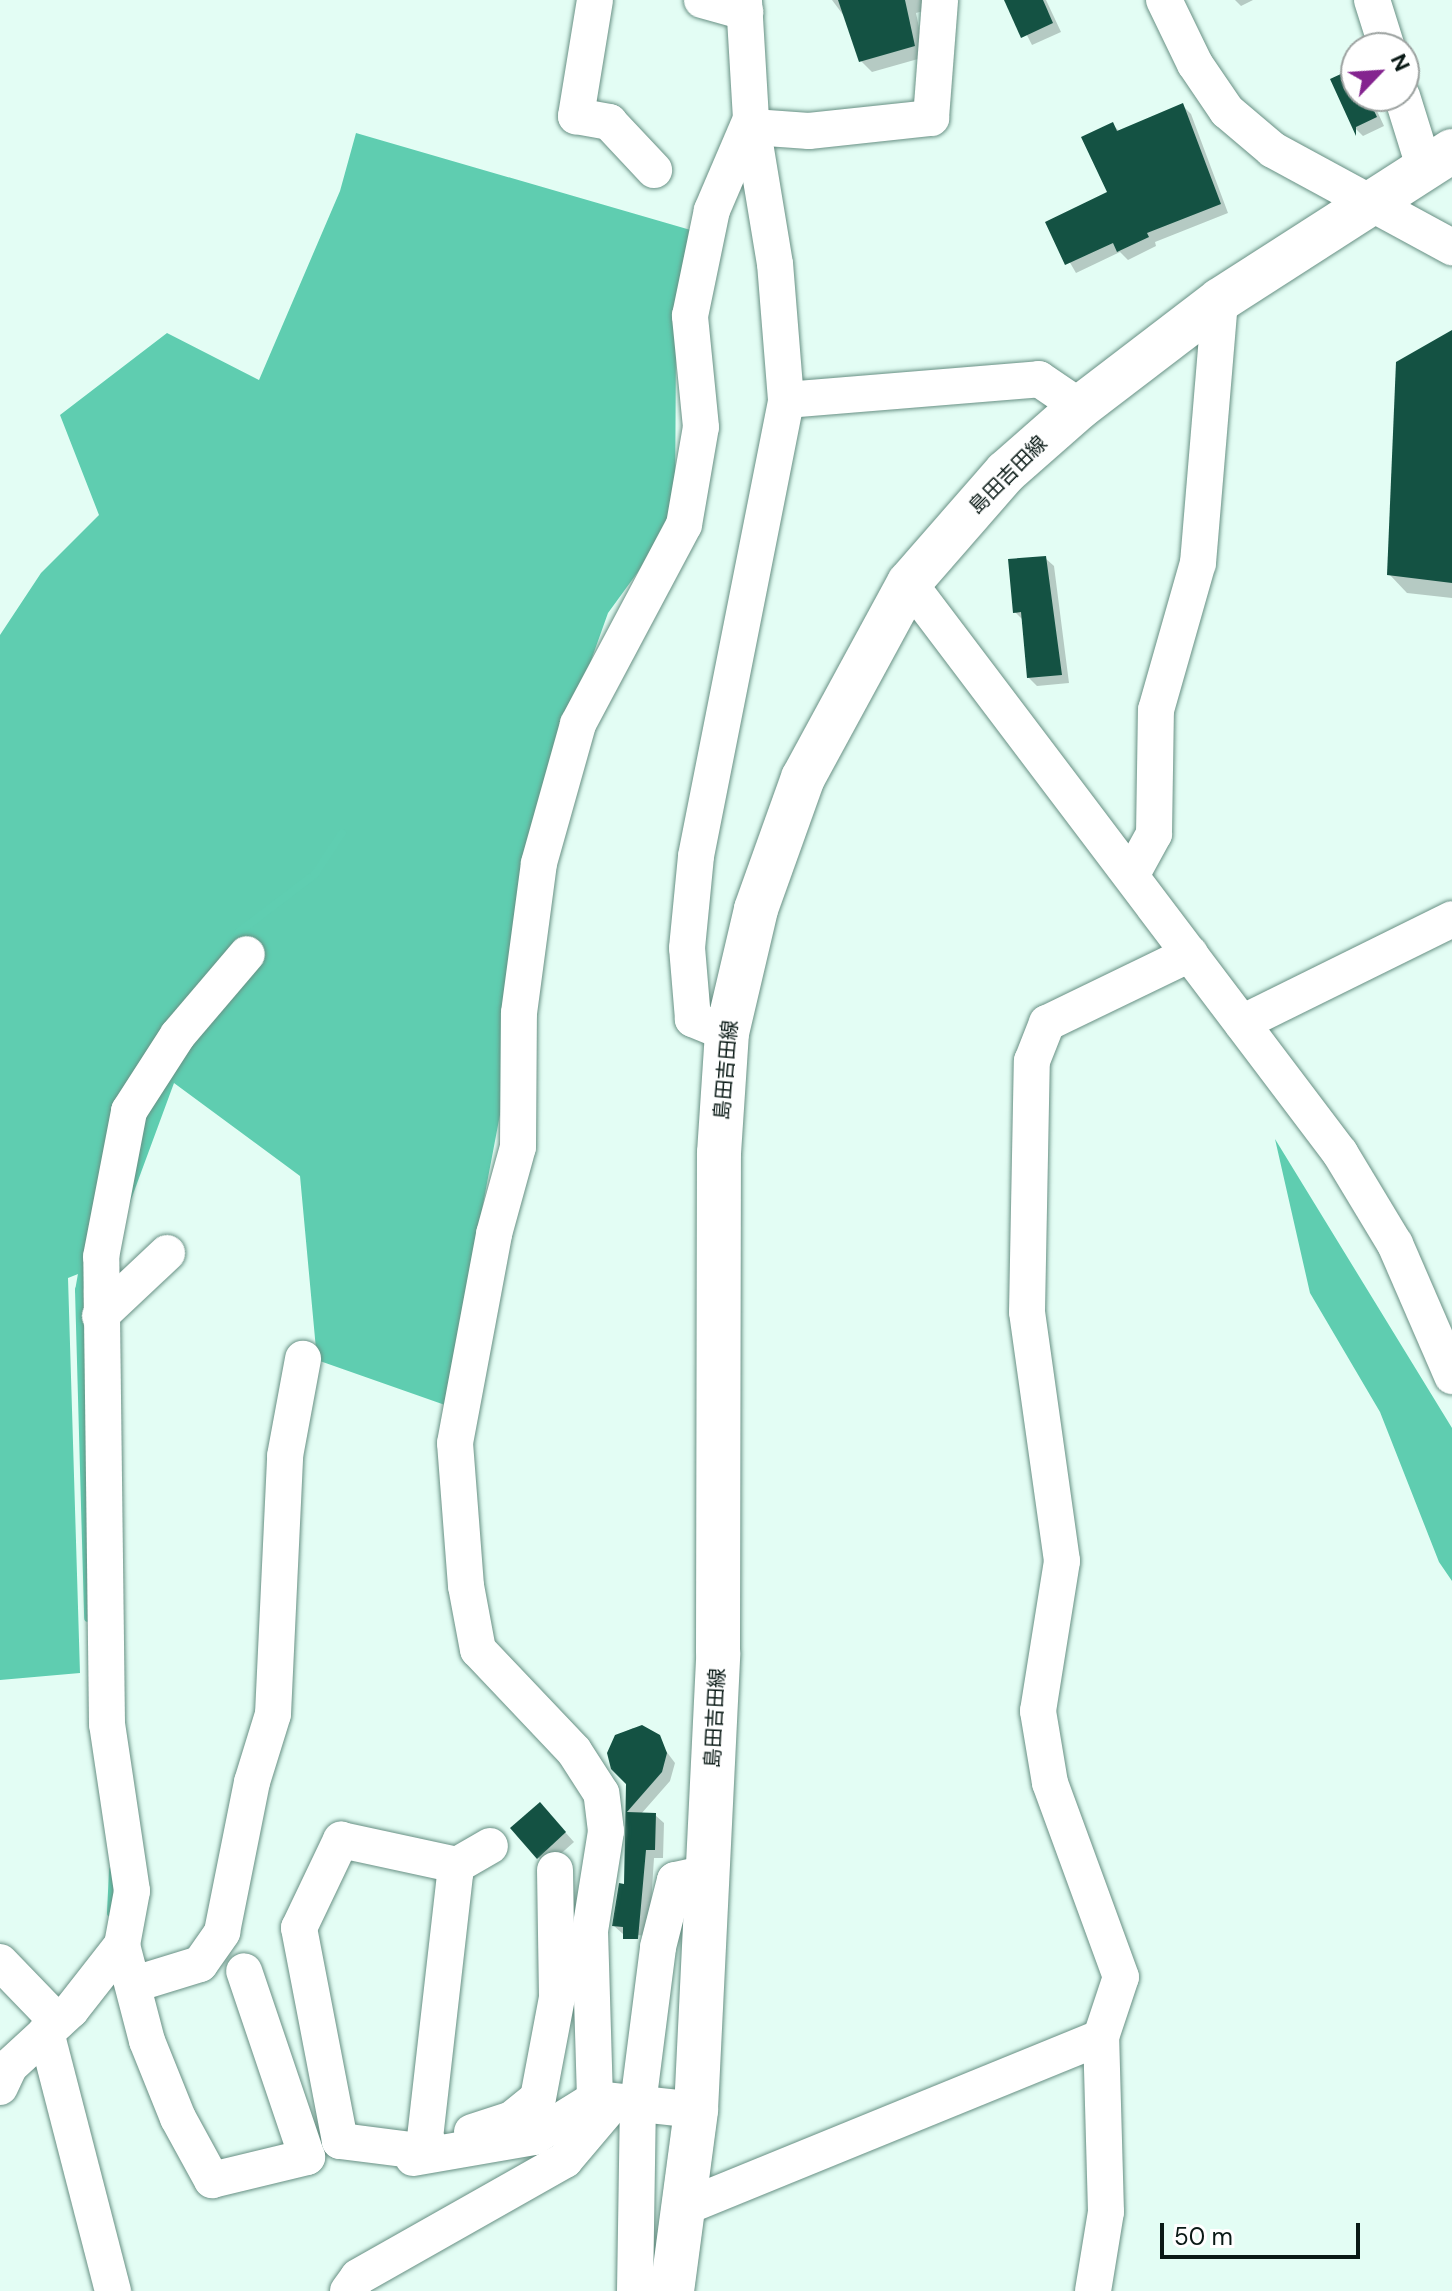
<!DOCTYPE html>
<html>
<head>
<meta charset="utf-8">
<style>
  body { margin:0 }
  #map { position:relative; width:1452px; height:2291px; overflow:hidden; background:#e3fdf4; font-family:"DM Sans","Noto Sans JP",sans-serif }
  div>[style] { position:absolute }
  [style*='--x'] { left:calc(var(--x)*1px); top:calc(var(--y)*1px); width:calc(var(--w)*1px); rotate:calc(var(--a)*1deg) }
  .forest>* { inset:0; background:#5fcdb0 }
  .shadow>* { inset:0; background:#0003 }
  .stream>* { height:8px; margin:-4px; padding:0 4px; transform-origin:4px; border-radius:4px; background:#5fceb1 }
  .building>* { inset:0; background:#145243 }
  .roads { filter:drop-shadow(0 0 2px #689084) drop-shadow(0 0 2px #689084) }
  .minor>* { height:36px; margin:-18px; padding:0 18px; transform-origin:18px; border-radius:18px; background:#fff }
  .major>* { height:44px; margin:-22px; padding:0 22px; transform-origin:22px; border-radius:22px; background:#fff }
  span { translate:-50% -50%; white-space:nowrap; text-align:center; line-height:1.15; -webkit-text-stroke:8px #fff; paint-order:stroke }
  .street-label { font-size:20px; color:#091915 }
  .north { position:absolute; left:1340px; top:32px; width:80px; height:80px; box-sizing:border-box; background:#fff; border:2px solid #9da3a1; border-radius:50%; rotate:65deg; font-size:22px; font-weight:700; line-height:32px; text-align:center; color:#091915 }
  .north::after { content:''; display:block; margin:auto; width:28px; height:36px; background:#84248f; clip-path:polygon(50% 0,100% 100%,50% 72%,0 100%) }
  .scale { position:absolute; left:1160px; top:2223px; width:200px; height:36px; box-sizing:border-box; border:4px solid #091915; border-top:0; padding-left:10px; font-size:24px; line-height:28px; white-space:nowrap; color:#091915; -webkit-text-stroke:6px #fff; paint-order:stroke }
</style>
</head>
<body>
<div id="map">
  <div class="forest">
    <i style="clip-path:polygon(356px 133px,694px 231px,676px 335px,675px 521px,608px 613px,530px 831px,502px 1104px,445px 1405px,317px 1360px,300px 1176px,174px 1083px,108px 1262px,68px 1278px,80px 1673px,0 1680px,0 635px,41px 573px,99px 515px,60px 415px,167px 333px,259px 380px,340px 191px)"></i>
    <i style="clip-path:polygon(1275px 1139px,1452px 1428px,1452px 1581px,1439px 1562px,1380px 1412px,1310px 1293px)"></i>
  </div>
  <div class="shadow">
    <i style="clip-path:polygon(832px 0,934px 0,930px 9px,916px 13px,925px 57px,872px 72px,861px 61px,847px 20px)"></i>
    <i style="clip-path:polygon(1009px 0,1046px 0,1061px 32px,1032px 45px)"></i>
    <i style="clip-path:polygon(1235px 0,1253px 0,1241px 6px)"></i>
    <i style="clip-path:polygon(1356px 73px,1356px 96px,1370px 96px,1384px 126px,1363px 136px,1354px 127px)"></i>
    <i style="clip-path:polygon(1183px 106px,1191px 114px,1228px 213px,1155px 242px,1156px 246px,1128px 260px,1120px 252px,1076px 273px,1047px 223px,1110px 193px,1112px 124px,1120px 132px)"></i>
    <i style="clip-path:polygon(1452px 333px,1452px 598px,1407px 593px,1389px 574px)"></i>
    <i style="clip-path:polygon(1045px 558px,1054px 566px,1069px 683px,1037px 686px,1028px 677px,1024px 621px,1015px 612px)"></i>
    <i style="clip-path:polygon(633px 1728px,651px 1731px,675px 1763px,670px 1781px,641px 1814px,655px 1815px,664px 1823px,663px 1858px,654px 1858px,649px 1936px,623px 1934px,614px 1926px,626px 1886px,628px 1783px,617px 1736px)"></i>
    <i style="clip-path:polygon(548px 1813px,574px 1842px,547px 1866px,538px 1857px)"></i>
  </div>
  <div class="stream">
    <i style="--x:133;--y:1074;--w:30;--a:-66"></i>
    <i style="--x:145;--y:1047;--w:149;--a:-50.7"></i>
    <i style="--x:239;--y:932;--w:96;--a:-37.3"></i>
    <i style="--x:315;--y:874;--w:49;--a:-56.6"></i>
    <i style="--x:85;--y:1257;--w:34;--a:100"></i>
    <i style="--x:79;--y:1290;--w:328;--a:88.4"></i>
    <i style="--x:111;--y:1913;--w:43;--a:-87.3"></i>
  </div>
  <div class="building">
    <i style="clip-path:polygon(838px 0,905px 0,915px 46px,859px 62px)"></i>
    <i style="clip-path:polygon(1004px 0,1043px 0,1053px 23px,1021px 38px)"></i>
    <i style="clip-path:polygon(1356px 67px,1356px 96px,1367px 96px,1377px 117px,1356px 127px,1356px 136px,1330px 79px)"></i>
    <i style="clip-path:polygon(1183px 103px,1221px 204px,1147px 233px,1149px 237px,1117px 252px,1113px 243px,1065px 265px,1045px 222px,1107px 192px,1081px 137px,1113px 122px,1117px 131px)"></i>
    <i style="clip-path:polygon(1452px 330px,1452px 583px,1387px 575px,1396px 362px)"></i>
    <i style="clip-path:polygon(1046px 556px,1062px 675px,1027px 678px,1021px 612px,1013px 613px,1008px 559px)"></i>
    <i style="clip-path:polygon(642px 1725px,660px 1735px,667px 1753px,662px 1772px,627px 1812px,656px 1813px,655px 1850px,646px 1850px,638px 1939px,623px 1939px,623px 1927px,612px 1926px,619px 1883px,624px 1884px,626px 1784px,611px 1769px,607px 1753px,615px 1735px)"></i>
    <i style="clip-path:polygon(540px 1802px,566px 1832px,537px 1859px,510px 1828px)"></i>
  </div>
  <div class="roads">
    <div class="minor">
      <i style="--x:595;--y:0;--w:118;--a:99.3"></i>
      <i style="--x:576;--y:116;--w:34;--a:10"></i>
      <i style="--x:609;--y:122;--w:66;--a:46.8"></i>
      <i style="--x:702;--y:0;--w:45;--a:15.6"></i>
      <i style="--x:1164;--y:0;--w:71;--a:64.2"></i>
      <i style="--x:1195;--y:64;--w:57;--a:55.8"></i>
      <i style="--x:1227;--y:111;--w:60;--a:40.3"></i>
      <i style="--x:1273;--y:150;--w:204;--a:28.5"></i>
      <i style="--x:1372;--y:0;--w:50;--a:72.6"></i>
      <i style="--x:1402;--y:96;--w:77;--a:72.7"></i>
      <i style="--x:753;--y:127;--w:56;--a:4.1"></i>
      <i style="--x:809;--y:131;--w:123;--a:-6.1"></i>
      <i style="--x:931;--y:118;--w:118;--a:-85.6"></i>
      <i style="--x:786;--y:400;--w:254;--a:-4.7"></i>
      <i style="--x:1039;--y:379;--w:50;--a:34.3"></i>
      <i style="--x:909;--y:583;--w:715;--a:52.91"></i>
      <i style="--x:1340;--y:1153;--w:106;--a:58.9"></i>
      <i style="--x:1395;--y:1244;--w:144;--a:66.6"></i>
      <i style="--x:1132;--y:874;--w:46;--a:-61.2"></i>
      <i style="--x:1154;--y:834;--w:124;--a:-89.1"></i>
      <i style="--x:1156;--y:710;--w:153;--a:-74.1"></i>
      <i style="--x:1198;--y:563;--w:264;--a:-85.2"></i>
      <i style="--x:1242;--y:1023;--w:234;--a:-26.3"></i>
      <i style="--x:727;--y:1033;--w:37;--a:-158"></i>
      <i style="--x:693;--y:1019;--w:71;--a:-94.8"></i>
      <i style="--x:687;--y:948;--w:92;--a:-84.4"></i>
      <i style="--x:696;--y:856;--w:465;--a:-78.8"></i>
      <i style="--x:786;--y:400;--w:136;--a:-94.6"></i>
      <i style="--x:775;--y:264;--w:147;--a:-99.4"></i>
      <i style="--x:751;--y:119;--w:119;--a:-93.4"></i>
      <i style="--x:100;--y:1316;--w:92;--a:-43.2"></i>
      <i style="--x:122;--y:1945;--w:55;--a:-79.5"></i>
      <i style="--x:132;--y:1891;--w:169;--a:-98.5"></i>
      <i style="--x:107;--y:1724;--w:467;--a:-90.7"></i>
      <i style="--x:101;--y:1257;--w:149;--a:-79.1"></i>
      <i style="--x:129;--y:1111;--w:90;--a:-57.2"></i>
      <i style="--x:178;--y:1035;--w:106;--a:-49.6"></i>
      <i style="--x:0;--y:1962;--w:83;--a:46"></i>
      <i style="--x:135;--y:1984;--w:68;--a:-17.1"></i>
      <i style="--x:200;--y:1964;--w:39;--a:-55"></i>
      <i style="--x:222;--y:1932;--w:153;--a:-78.7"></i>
      <i style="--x:252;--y:1782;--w:71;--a:-72.8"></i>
      <i style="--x:273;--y:1714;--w:258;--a:-87.3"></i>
      <i style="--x:285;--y:1456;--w:99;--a:-79.5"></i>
      <i style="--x:46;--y:2032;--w:268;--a:75.5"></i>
      <i style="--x:0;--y:2087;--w:23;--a:-65"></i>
      <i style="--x:10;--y:2066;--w:83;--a:-42.6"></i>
      <i style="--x:71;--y:2010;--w:83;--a:-51.9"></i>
      <i style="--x:122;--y:1945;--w:99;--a:75.4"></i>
      <i style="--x:147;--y:2041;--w:83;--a:68.1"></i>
      <i style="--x:178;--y:2118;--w:71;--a:61.3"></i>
      <i style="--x:212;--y:2180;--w:98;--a:-13.6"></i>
      <i style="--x:307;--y:2157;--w:196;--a:-108.7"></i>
      <i style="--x:595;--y:2099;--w:168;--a:-91.7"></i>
      <i style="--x:590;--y:1931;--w:101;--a:-80.9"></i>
      <i style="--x:606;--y:1831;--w:38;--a:-97"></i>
      <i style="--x:601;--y:1793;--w:50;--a:-122.7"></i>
      <i style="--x:574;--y:1751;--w:139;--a:-133.5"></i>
      <i style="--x:478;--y:1650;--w:65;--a:-100.6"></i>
      <i style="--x:466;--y:1586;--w:143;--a:-94.4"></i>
      <i style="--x:455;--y:1443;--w:213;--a:-79.4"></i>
      <i style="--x:494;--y:1234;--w:90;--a:-74.6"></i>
      <i style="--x:518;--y:1147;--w:134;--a:-89.6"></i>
      <i style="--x:519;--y:1013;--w:151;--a:-82.4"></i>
      <i style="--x:539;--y:863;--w:144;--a:-74.3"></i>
      <i style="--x:578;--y:724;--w:225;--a:-62"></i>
      <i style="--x:684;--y:525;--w:99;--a:-80.2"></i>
      <i style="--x:701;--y:427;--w:112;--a:-95.7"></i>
      <i style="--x:690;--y:316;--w:108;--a:-78.3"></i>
      <i style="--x:712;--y:210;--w:99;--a:-66.8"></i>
      <i style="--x:472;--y:2132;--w:42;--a:-18"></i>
      <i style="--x:512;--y:2119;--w:33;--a:-39"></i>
      <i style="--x:538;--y:2098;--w:103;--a:-79.3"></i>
      <i style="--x:557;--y:1997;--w:127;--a:-90.9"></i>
      <i style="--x:435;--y:2153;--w:96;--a:-172.8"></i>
      <i style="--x:340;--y:2141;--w:217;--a:-100.9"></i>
      <i style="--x:299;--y:1928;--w:98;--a:-64.5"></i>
      <i style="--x:341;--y:1840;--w:119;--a:12.2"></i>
      <i style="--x:435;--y:2153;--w:18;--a:-124"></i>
      <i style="--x:425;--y:2138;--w:266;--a:-83.5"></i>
      <i style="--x:455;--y:1874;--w:9;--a:-77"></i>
      <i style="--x:457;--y:1865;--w:38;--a:-30"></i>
      <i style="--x:413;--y:2158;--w:123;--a:-9.8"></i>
      <i style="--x:534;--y:2137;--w:72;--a:-31.9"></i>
      <i style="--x:595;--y:2099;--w:102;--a:6.2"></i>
      <i style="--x:685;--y:2207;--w:449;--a:-22.2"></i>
      <i style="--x:348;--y:2291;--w:17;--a:-54"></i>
      <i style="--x:358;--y:2277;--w:238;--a:-29.5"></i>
      <i style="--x:565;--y:2160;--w:76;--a:-49.8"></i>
      <i style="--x:635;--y:2291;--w:187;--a:-89.1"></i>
      <i style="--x:638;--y:2104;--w:158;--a:-82.7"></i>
      <i style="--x:658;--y:1947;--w:69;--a:-75.8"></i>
      <i style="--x:675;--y:1880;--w:33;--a:-12"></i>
      <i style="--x:1093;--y:2291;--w:80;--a:-80.7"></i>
      <i style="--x:1106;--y:2212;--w:175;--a:-91.6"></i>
      <i style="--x:1101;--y:2037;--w:63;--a:-71.6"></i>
      <i style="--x:1121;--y:1977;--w:207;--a:-110.1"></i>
      <i style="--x:1050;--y:1783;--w:73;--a:-99.5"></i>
      <i style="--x:1038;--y:1711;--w:152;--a:-80.9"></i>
      <i style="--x:1062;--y:1561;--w:251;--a:-98"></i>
      <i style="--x:1027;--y:1312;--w:251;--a:-88.9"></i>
      <i style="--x:1032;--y:1061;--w:41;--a:-68.5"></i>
      <i style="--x:1047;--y:1023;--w:159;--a:-25.8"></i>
    </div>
    <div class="major">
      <i style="--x:672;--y:2291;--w:183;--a:-82.4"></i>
      <i style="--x:696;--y:2110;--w:458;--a:-87.2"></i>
      <i style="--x:718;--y:1653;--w:500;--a:-89.89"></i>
      <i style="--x:719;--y:1153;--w:120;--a:-86.2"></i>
      <i style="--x:727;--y:1033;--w:127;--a:-76.8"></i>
      <i style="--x:756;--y:909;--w:139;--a:-70.3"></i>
      <i style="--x:803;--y:778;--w:222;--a:-61.5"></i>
      <i style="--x:909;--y:583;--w:147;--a:-48.9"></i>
      <i style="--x:1006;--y:472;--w:98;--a:-41.3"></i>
      <i style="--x:1080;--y:407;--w:176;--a:-37.4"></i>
      <i style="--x:1220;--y:300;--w:276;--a:-32.7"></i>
    </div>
  </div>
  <div class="street-label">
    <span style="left:1008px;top:475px;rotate:-45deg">島田吉田線</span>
    <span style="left:726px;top:1070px;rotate:-85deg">島田吉田線</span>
    <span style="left:715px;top:1718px;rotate:-87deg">島田吉田線</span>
  </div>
  <div class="north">N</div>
  <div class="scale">50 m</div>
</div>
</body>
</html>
